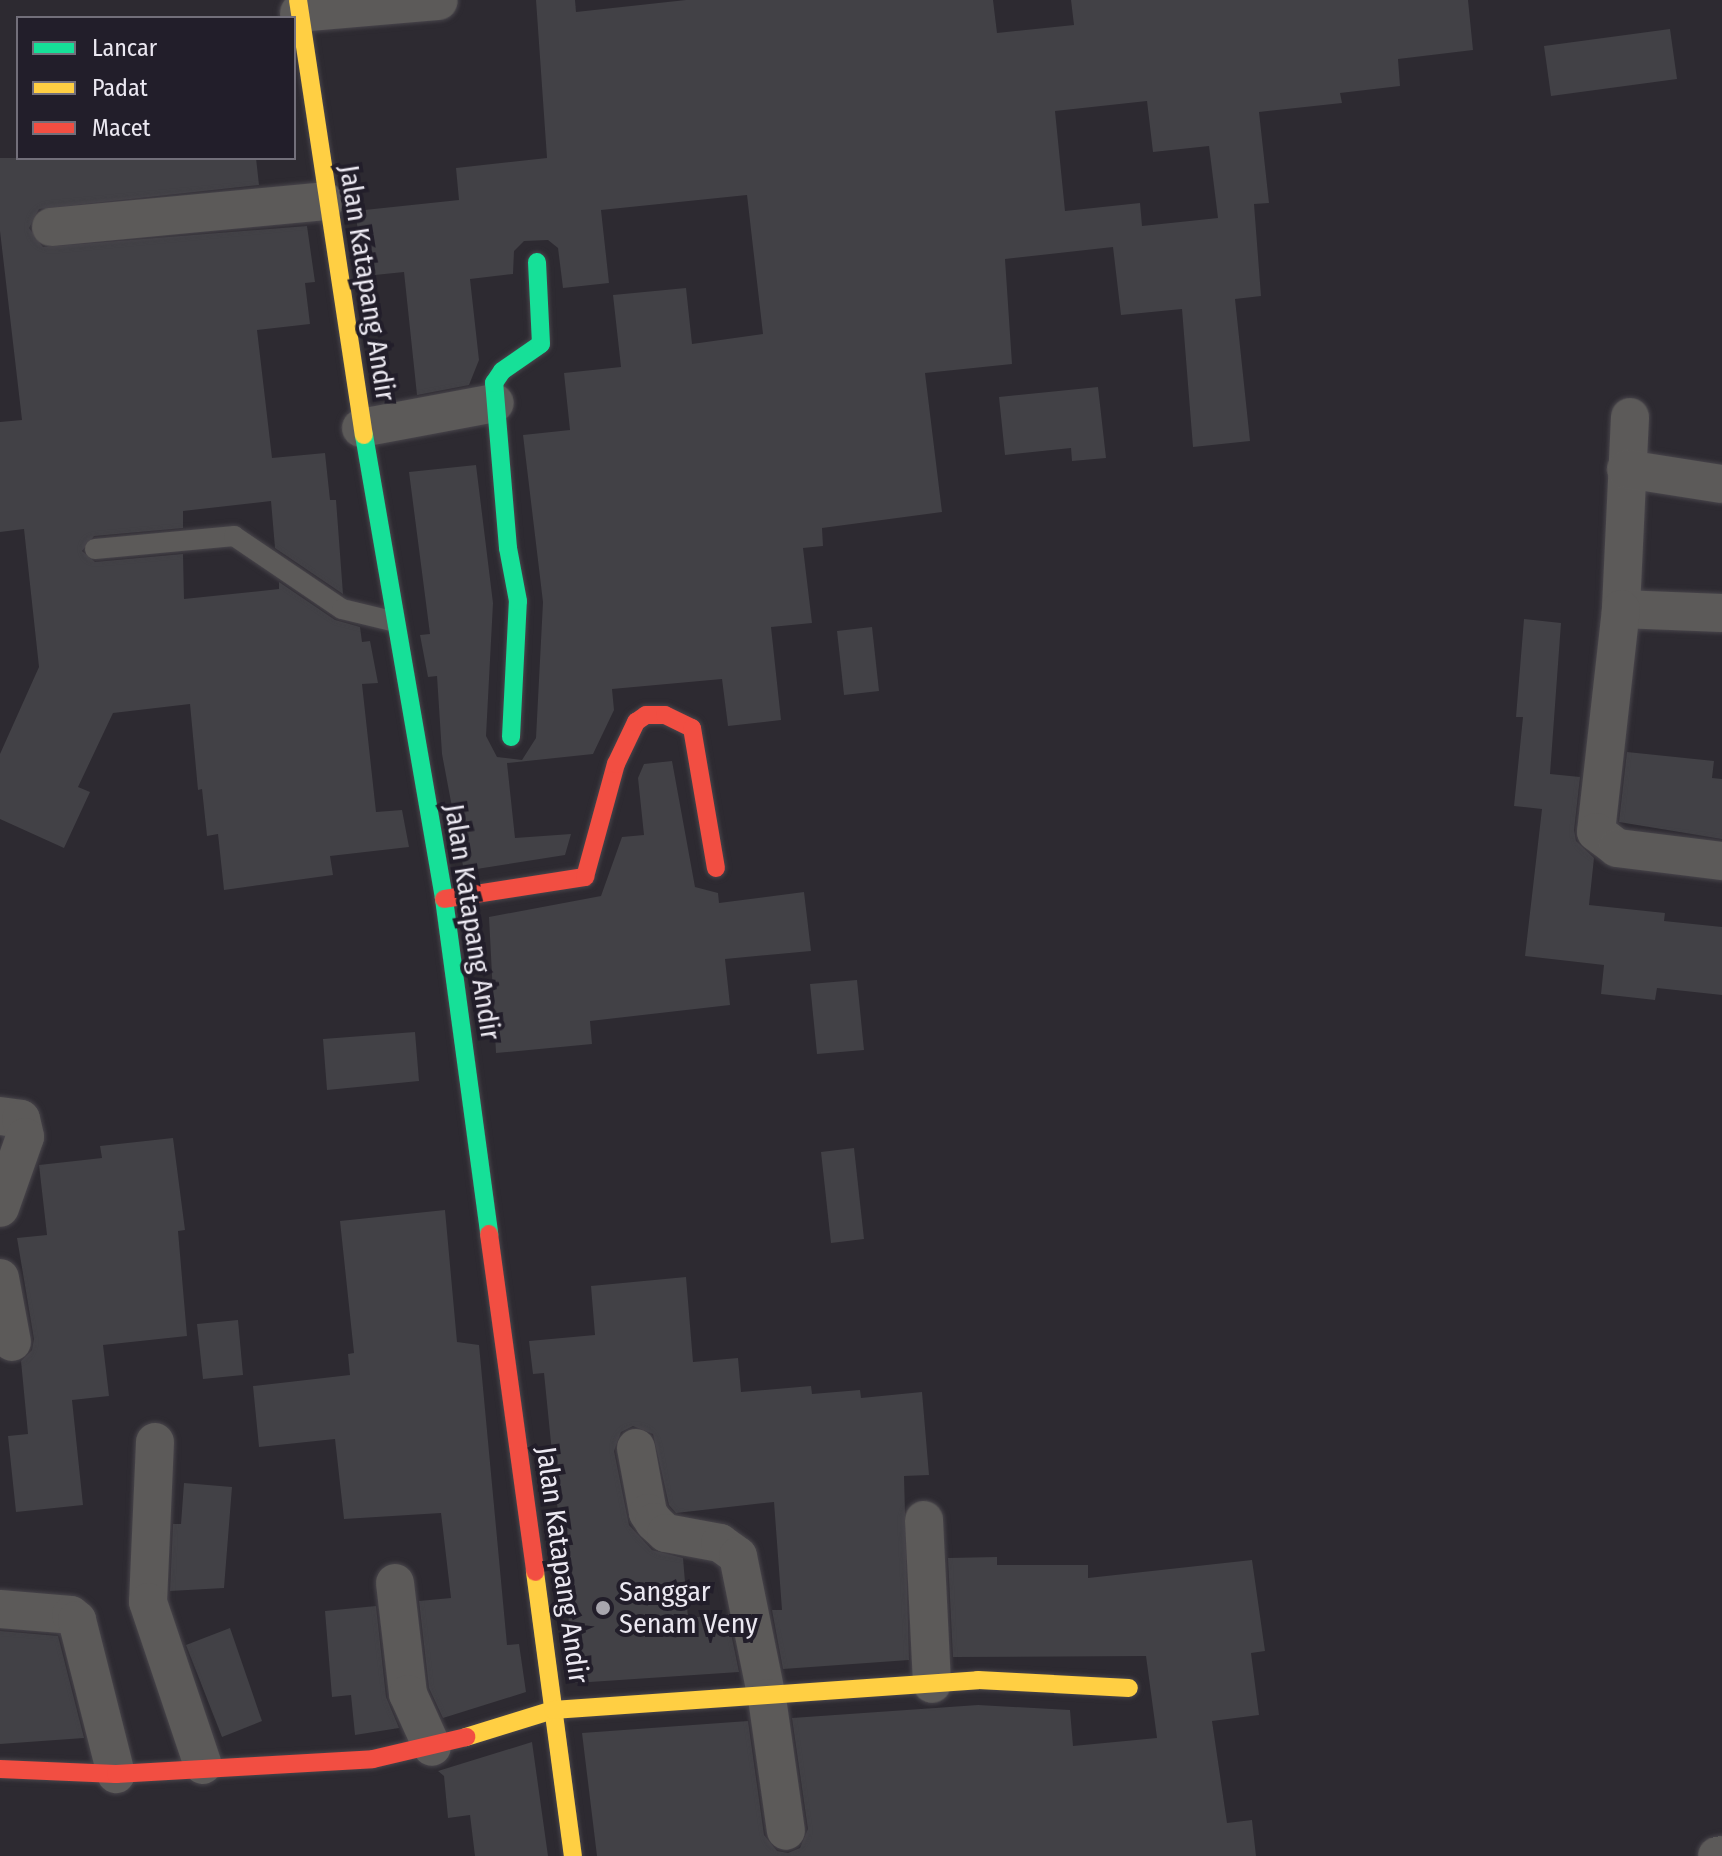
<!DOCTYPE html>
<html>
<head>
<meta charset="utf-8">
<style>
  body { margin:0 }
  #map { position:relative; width:1722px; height:1856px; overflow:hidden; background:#2d2a31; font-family:"Fira Sans Condensed",sans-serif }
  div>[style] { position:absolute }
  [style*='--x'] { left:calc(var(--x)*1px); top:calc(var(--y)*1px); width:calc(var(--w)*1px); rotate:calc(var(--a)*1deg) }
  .building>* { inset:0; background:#424146 }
  .roads { filter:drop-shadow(0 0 2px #48454b) drop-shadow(0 0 2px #48454b) }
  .lane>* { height:20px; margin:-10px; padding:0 10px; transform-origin:10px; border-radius:10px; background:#5c5a59 }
  .street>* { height:38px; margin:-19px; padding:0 19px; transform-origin:19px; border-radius:19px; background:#5c5a59 }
  .fast>* { height:18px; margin:-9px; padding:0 9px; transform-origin:9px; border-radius:9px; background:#16e098 }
  .slow>* { height:18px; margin:-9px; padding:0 9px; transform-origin:9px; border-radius:9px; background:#ffcf43 }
  .jam>* { height:18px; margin:-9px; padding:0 9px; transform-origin:9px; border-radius:9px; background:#f24e42 }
  .dots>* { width:22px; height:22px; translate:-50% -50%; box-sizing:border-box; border:4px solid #221e2a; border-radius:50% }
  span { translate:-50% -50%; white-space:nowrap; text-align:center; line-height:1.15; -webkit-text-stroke:8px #221e2a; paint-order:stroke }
  .street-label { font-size:28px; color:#ebe8f1 }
  .poi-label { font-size:28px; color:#ebe8f1 }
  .left { translate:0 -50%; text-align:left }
  .legend { position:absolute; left:16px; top:16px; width:280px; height:144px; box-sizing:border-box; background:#221e2a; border:2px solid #726f7a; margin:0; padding:10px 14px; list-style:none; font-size:24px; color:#ebe8f1 }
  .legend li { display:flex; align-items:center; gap:16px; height:40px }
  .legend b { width:40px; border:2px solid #726f7a }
</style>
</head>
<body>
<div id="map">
  <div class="building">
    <i style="clip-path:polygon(evenodd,536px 0,575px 0,576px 12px,686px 0,993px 0,997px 33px,1074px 25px,1071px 0,1468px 0,1473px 50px,1398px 59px,1400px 86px,1340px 93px,1342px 103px,1259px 112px,1269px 203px,1254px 204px,1261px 296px,1235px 299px,1250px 441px,1193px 447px,1182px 309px,1121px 315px,1113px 247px,1005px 259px,1012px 364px,925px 373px,942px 512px,822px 528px,823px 546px,803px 548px,812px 623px,771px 627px,781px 720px,728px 726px,722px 679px,612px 689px,614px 710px,593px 754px,507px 763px,515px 838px,571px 834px,565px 855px,464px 871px,442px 754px,437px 676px,428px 677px,420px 635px,430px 634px,409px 472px,476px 465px,493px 603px,486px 736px,497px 757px,522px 760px,536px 738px,543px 602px,523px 435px,570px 430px,564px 373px,621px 367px,613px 295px,686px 288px,692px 344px,763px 334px,747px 195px,601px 210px,609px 283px,563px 288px,558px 248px,548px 240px,524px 241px,514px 251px,513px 274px,470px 279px,479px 360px,469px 385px,417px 395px,404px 272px,365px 276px,355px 211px,459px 200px,456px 168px,547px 158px,536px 0,1147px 101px,1153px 152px,1209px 146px,1218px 218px,1142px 226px,1140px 203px,1065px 211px,1055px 111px,1147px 101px)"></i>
    <i style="clip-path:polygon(1670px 29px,1677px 79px,1551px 96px,1544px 46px)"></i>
    <i style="clip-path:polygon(0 158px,256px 158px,259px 185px,39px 209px,29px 228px,43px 247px,307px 226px,315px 282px,305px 283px,310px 324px,257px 330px,272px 458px,325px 453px,330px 500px,336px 500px,343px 594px,275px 548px,271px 501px,183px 511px,183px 528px,94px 536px,82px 551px,95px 562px,183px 554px,184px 599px,279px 589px,279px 582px,335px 620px,360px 627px,362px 642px,370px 641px,378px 683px,362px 684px,376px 812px,402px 810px,409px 847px,330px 856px,333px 875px,224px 890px,218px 834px,207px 836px,202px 789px,198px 790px,190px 704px,113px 713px,78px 787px,90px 792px,64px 848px,0 819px,0 754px,39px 667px,24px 529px,0 532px,0 422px,22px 420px,0 231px)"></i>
    <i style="clip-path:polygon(1098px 387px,1106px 458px,1072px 461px,1071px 448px,1005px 455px,999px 397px)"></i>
    <i style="clip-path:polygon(1524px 619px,1561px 623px,1550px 774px,1580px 777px,1574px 830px,1576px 841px,1594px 858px,1589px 905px,1665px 913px,1664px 921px,1722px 927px,1722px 995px,1657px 988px,1655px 1000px,1601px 994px,1604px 965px,1525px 956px,1542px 809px,1514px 806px,1523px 717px,1516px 717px)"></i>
    <i style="clip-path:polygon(872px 627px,879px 691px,844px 695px,837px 631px)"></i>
    <i style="clip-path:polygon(1627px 752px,1714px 761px,1712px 778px,1722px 779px,1722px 839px,1619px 822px)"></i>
    <i style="clip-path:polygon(672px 761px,695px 887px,718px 893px,719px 903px,804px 892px,811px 951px,725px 959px,730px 1005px,590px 1021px,592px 1044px,496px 1053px,489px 917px,601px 896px,622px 837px,644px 835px,638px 778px,644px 764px)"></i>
    <i style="clip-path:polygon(857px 980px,864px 1050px,817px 1054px,810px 984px)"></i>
    <i style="clip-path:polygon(415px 1032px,419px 1081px,327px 1090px,323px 1039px)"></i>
    <i style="clip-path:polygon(173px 1138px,185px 1230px,178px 1231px,187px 1336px,103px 1345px,109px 1396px,72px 1400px,83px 1505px,16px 1512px,8px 1436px,28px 1434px,21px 1361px,32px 1350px,34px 1339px,17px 1238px,47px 1235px,39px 1165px,102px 1158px,100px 1146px)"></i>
    <i style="clip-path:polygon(854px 1148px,864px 1239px,831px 1243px,821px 1152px)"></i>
    <i style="clip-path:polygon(445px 1210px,457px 1342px,479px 1345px,507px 1645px,519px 1644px,526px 1692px,443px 1718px,429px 1688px,419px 1601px,451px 1598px,441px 1513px,344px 1519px,335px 1439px,259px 1447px,253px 1386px,350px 1375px,348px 1354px,354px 1353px,340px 1221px)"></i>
    <i style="clip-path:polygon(686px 1277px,693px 1362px,738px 1358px,741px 1392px,811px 1386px,812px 1394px,860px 1390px,861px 1398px,922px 1392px,929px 1475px,904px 1476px,909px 1660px,783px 1669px,772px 1610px,782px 1610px,774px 1502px,676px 1513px,669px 1505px,653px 1434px,633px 1426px,621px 1432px,614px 1451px,629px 1525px,652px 1550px,683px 1558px,688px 1618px,727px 1614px,739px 1672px,575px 1683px,544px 1373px,533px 1374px,529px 1341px,595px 1335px,591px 1286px)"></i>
    <i style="clip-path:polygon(238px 1320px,243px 1375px,203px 1379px,197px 1324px)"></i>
    <i style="clip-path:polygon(184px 1483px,232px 1487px,224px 1588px,170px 1591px,173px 1524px,181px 1524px)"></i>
    <i style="clip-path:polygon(997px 1557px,997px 1565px,1088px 1565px,1088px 1578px,1252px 1560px,1265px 1651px,1251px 1653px,1259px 1715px,1212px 1721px,1227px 1823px,1252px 1820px,1256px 1856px,597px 1856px,582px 1733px,748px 1721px,764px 1835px,777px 1851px,788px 1853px,800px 1848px,808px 1829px,792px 1718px,978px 1705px,1070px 1710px,1073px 1746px,1157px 1738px,1146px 1656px,953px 1657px,948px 1558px)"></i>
    <i style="clip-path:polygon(376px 1606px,386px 1697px,399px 1728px,355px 1735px,351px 1695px,332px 1697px,325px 1611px)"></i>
    <i style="clip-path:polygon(230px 1628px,262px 1721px,222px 1737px,186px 1645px)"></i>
    <i style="clip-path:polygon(0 1631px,58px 1636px,84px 1738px,0 1744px)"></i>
    <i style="clip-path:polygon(532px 1742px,548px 1856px,475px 1856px,470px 1815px,448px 1818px,444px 1776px,438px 1771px)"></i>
  </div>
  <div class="roads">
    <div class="lane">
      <i style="--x:95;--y:549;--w:140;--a:-5.3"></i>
      <i style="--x:234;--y:536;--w:130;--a:34.1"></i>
      <i style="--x:342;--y:609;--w:51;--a:13.5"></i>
    </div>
    <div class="street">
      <i style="--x:299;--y:13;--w:140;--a:-4.9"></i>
      <i style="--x:51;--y:227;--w:275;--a:-5.4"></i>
      <i style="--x:1630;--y:417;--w:192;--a:92.7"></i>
      <i style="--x:1621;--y:609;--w:101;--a:2.3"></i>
      <i style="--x:361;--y:428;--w:136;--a:-10.6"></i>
      <i style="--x:1626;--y:469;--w:97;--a:8.9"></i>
      <i style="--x:1621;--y:609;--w:224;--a:96.4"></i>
      <i style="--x:1596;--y:832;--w:26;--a:37"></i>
      <i style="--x:1617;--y:848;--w:106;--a:7.1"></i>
      <i style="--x:0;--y:1116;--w:21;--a:8"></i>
      <i style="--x:21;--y:1119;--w:18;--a:77"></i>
      <i style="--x:25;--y:1137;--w:75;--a:109.4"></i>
      <i style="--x:0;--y:1278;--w:65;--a:79.4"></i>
      <i style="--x:155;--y:1442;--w:160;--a:92.5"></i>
      <i style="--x:148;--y:1602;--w:172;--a:71.4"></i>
      <i style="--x:636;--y:1448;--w:66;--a:79.5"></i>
      <i style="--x:648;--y:1513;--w:11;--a:56"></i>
      <i style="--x:654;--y:1522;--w:16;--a:43"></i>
      <i style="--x:666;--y:1533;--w:55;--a:10.5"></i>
      <i style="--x:720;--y:1543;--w:22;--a:36"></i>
      <i style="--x:738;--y:1556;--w:145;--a:78.5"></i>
      <i style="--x:767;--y:1698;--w:134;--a:81.9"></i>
      <i style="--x:924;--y:1520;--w:164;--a:87.2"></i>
      <i style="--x:395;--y:1583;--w:112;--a:83.3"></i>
      <i style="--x:408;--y:1694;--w:58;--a:65.6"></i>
      <i style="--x:0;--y:1609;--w:71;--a:4.8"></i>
      <i style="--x:71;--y:1615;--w:8;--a:40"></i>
      <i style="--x:77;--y:1620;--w:159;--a:75.8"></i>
      <i style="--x:1717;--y:1856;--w:5;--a:-11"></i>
    </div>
    <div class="fast">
      <i style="--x:364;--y:435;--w:471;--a:80.2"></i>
      <i style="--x:444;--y:899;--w:338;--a:82.3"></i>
      <i style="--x:511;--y:737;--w:136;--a:-87.1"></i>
      <i style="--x:518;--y:601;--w:54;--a:-100.7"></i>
      <i style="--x:508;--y:548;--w:166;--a:-94.8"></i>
      <i style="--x:494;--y:383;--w:14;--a:-56"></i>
      <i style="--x:502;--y:371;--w:47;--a:-34.7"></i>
      <i style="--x:541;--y:344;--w:82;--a:-92.8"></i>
    </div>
    <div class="slow">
      <i style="--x:298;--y:0;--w:440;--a:81.4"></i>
      <i style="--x:535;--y:1572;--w:287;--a:82.4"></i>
      <i style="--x:466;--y:1737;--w:91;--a:-17.2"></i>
      <i style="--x:553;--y:1710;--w:426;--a:-4"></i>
      <i style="--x:978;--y:1680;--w:151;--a:3"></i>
    </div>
    <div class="jam">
      <i style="--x:444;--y:899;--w:143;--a:-8.9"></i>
      <i style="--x:585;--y:877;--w:117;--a:-74.7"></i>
      <i style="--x:616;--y:764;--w:47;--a:-64.5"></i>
      <i style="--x:636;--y:722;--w:12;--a:-35"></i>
      <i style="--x:646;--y:715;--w:19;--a:0"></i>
      <i style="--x:665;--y:715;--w:30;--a:26"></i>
      <i style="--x:692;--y:728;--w:142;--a:80.3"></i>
      <i style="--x:489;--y:1234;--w:341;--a:82.2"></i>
      <i style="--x:0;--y:1769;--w:116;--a:2.5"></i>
      <i style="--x:116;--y:1774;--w:257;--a:-3.3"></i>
      <i style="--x:373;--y:1759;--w:96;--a:-13.3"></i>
    </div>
  </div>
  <div class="dots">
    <i style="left:603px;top:1608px;background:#a8a6ae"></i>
  </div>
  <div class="street-label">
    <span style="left:367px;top:283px;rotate:81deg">Jalan Katapang Andir</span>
    <span style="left:472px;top:922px;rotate:81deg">Jalan Katapang Andir</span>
    <span style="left:562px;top:1565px;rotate:82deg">Jalan Katapang Andir</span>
  </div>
  <div class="poi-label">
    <span class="left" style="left:619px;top:1608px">Sanggar<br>Senam Veny</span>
  </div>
  <ul class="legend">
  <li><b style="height:10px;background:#16e098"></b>Lancar</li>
  <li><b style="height:10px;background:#ffcf43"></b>Padat</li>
  <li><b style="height:10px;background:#f24e42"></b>Macet</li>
  </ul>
</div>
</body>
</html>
